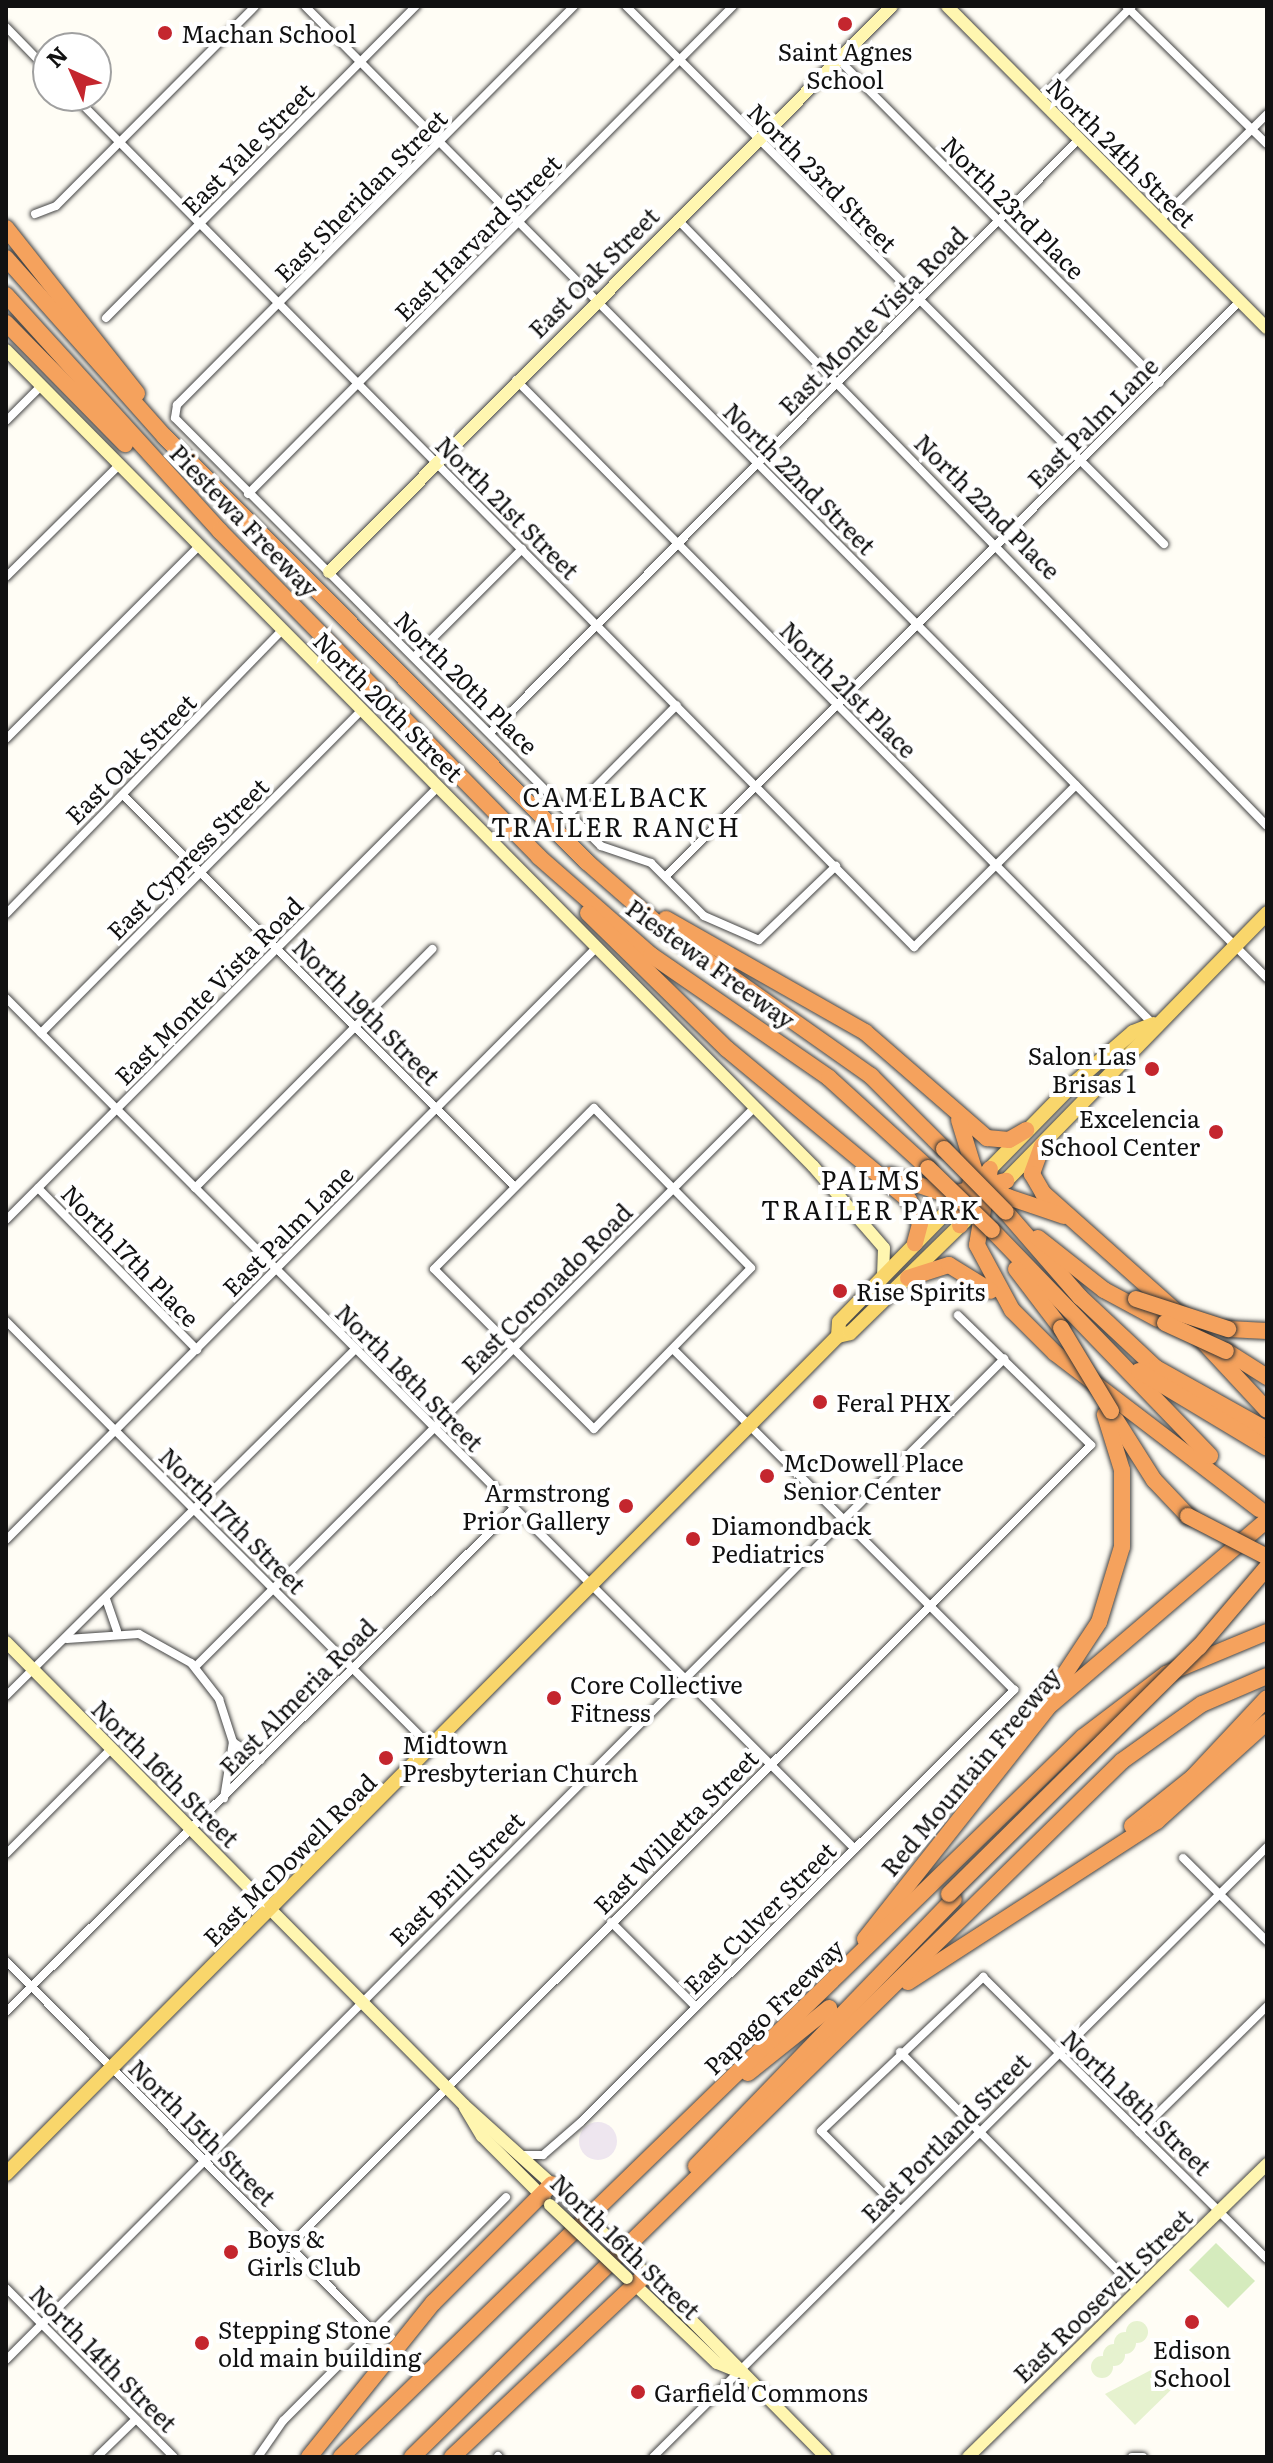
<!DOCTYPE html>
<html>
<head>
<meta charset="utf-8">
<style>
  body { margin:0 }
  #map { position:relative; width:1273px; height:2463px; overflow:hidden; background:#fffdf5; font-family:Literata,serif }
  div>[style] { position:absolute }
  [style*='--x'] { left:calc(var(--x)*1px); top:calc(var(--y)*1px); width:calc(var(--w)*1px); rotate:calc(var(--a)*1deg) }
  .industrial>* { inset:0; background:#eee6ef }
  .round { border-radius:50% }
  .green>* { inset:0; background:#d5ebbd }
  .pitch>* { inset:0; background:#e6f2cf }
  .roads { filter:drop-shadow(0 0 2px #444) drop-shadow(0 0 2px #444) }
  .street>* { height:8px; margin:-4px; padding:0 4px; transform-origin:4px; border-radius:4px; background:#fff }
  .secondary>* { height:12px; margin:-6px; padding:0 6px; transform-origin:6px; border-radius:6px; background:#fff6b0 }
  .primary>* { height:14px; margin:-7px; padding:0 7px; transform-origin:7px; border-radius:7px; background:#f9d66b }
  .highway>* { height:16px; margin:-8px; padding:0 8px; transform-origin:8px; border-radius:8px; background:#f5a25d }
  .bridges { filter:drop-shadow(0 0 2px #333) drop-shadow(0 0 2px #333) }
  .secondary-bridge>* { height:12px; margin:-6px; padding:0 6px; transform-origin:6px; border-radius:6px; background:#fff6b0 }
  .highway-bridge>* { height:16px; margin:-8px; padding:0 8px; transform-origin:8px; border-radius:8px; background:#f5a25d }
  .dots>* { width:22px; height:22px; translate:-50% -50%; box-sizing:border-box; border:4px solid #fff; border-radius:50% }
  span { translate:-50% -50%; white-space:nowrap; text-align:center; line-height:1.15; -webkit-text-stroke:8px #fff; paint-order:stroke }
  .poi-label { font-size:24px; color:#111 }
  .left { translate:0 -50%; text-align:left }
  .right { translate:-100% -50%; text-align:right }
  .street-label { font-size:24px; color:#111 }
  .neighbourhood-label { font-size:26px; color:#111; letter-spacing:2px }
  .frame { position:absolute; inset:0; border:8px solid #111; pointer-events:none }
  .north { position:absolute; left:32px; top:32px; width:80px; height:80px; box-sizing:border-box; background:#fff; border:2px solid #a0a0a0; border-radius:50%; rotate:315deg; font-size:22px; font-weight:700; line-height:32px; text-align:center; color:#111 }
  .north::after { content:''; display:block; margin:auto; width:28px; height:36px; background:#c4262e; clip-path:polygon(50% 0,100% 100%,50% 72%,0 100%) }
</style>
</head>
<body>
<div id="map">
  <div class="industrial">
    <i class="round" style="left:579px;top:2122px;width:38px;height:38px"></i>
  </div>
  <div class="green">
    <i style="clip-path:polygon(240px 1753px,252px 1763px,232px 1781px,235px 1754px)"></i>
    <i style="clip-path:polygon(1216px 2243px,1255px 2281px,1228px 2308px,1189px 2270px)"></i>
  </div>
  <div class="pitch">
    <i class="round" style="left:1126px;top:2321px;width:22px;height:22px"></i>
    <i class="round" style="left:1114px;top:2332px;width:22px;height:22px"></i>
    <i class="round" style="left:1103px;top:2344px;width:22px;height:22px"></i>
    <i class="round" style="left:1091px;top:2356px;width:22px;height:22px"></i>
    <i style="clip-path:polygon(1151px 2370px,1177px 2384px,1135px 2425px,1105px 2394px)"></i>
  </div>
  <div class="roads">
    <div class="street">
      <i style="--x:305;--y:6;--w:1368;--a:45.3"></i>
      <i style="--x:574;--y:6;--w:563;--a:134.86"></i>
      <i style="--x:177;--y:405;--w:13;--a:99"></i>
      <i style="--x:175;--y:418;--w:604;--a:45.13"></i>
      <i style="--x:601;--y:846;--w:53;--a:18.8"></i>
      <i style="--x:651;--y:863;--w:75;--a:45"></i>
      <i style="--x:704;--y:916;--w:60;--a:23.6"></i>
      <i style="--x:759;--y:940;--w:107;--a:-43.9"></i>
      <i style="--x:626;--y:6;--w:761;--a:45"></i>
      <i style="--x:1126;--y:6;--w:197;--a:44.4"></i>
      <i style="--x:6;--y:27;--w:60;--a:45.7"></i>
      <i style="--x:839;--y:60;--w:455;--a:45.2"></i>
      <i style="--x:74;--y:96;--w:1196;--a:45.37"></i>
      <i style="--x:914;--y:947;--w:229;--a:-45"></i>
      <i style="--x:1040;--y:100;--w:132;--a:-45.6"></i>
      <i style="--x:35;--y:214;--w:22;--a:-21"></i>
      <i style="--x:56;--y:206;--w:282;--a:-45.1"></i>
      <i style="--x:677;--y:219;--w:846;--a:45.81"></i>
      <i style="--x:1160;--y:220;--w:151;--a:-44.7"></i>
      <i style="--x:106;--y:318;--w:440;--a:-45.2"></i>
      <i style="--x:516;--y:380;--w:906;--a:45.31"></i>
      <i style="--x:6;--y:421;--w:49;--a:-45"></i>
      <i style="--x:248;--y:494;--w:688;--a:-45.18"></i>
      <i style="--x:6;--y:577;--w:159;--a:-44.7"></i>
      <i style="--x:414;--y:657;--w:153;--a:-45"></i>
      <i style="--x:490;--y:733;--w:837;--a:-45.24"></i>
      <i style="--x:6;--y:739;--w:273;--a:-45"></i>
      <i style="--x:123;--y:795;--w:554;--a:45"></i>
      <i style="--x:569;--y:814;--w:153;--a:-45.3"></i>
      <i style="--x:666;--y:876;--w:812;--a:-45.05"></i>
      <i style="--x:6;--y:914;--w:396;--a:-45.8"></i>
      <i style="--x:6;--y:998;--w:1202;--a:45.07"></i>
      <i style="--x:41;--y:1033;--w:454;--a:-45.2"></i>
      <i style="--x:594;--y:1108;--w:224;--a:45.5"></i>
      <i style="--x:751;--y:1268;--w:225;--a:134.3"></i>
      <i style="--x:594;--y:1429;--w:226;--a:-135"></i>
      <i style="--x:434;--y:1269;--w:227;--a:-45.2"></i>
      <i style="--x:38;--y:1188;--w:227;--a:45.5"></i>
      <i style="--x:195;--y:1188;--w:337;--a:-45.2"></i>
      <i style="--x:6;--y:1220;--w:612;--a:-45.07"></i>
      <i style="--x:6;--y:1321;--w:603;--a:45.07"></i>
      <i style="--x:6;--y:1540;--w:836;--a:-45.1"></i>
      <i style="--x:106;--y:1599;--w:34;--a:71"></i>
      <i style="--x:67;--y:1639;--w:72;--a:-4"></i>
      <i style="--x:139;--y:1634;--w:60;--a:29.1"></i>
      <i style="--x:191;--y:1663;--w:46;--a:52.1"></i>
      <i style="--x:219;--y:1699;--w:45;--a:72"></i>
      <i style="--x:233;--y:1742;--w:57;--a:99.1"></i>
      <i style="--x:195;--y:1667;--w:792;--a:-45"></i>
      <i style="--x:6;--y:1696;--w:493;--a:-44.8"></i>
      <i style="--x:233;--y:1742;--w:33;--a:33"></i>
      <i style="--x:6;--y:1854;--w:148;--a:-45"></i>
      <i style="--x:1183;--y:1858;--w:118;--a:44.7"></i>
      <i style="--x:611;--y:1922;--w:120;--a:45"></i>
      <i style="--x:6;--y:1961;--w:521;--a:45.23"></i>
      <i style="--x:6;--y:2012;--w:714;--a:-44.77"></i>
      <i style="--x:900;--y:2052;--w:337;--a:45.1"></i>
      <i style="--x:1139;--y:2132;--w:180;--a:-44.5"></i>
      <i style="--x:524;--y:2155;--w:19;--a:0"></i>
      <i style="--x:543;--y:2155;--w:50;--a:-41"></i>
      <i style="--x:581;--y:2122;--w:612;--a:-44.93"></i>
      <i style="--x:1014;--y:1690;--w:482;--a:-135"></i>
      <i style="--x:899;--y:2209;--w:110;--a:-135"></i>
      <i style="--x:821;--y:2131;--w:224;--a:-43.5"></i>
      <i style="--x:983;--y:1977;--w:400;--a:44.8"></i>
      <i style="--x:288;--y:2247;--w:1135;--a:-44.96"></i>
      <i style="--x:1091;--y:1445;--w:186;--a:-135.7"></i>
      <i style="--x:6;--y:2288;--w:238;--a:45.2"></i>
      <i style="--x:6;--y:2360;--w:1414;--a:-45.09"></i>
      <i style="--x:498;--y:2456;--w:1;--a:45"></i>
      <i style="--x:97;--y:2457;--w:54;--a:-44.3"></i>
      <i style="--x:258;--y:2457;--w:44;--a:-55.2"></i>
      <i style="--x:283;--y:2421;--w:316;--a:-45.1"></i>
      <i style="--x:653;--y:2457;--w:866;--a:-44.81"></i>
      <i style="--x:1132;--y:2457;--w:11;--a:0"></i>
    </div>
    <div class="secondary">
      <i style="--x:947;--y:6;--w:454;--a:45.2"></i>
      <i style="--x:6;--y:350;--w:1148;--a:45.32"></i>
      <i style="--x:813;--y:1166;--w:108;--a:49.1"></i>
      <i style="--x:884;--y:1248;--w:26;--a:92"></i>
      <i style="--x:329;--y:572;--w:798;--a:-45.15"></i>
      <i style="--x:6;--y:1642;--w:651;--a:45.31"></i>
      <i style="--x:464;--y:2105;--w:125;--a:42.1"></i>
      <i style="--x:465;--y:2108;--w:33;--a:59"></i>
      <i style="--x:482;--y:2136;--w:89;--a:45"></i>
      <i style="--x:641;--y:2269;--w:264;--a:45.5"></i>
      <i style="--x:630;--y:2280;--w:120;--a:43.7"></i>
      <i style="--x:717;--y:2363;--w:22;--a:22"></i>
      <i style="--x:968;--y:2457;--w:419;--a:-44.4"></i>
    </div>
    <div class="primary">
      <i style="--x:984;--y:1175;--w:127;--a:-45.6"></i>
      <i style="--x:1073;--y:1084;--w:79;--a:-40.9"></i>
      <i style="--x:1133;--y:1032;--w:22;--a:-21"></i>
      <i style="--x:1000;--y:1187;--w:383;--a:-45.7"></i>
      <i style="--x:838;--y:1336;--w:14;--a:-86"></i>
      <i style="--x:839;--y:1322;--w:170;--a:-45.7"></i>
      <i style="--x:6;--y:2174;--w:1181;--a:-45.21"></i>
      <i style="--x:838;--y:1336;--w:12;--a:-14"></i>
      <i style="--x:850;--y:1333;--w:165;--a:-44.3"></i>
    </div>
    <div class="highway">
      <i style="--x:6;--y:228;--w:211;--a:51.6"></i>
      <i style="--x:6;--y:258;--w:239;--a:48.4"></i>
      <i style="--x:165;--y:437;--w:599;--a:45.2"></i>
      <i style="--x:587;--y:862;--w:106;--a:41.2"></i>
      <i style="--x:667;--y:932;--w:250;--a:35.2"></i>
      <i style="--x:871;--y:1076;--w:103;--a:45"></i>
      <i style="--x:6;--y:295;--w:319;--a:47.8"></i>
      <i style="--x:220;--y:531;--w:456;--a:45.6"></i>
      <i style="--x:539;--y:857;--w:149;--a:41.2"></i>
      <i style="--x:651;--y:955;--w:216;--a:34.6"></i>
      <i style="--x:829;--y:1078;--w:134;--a:42.3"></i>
      <i style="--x:6;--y:323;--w:170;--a:45.5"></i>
      <i style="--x:588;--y:913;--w:194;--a:44.4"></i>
      <i style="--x:727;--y:1049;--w:236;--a:39.7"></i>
      <i style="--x:909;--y:1200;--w:26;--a:65"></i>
      <i style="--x:920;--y:1224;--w:20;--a:105"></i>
      <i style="--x:666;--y:919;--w:229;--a:29.6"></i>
      <i style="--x:865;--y:1032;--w:162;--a:41"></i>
      <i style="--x:987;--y:1138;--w:22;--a:5"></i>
      <i style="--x:1009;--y:1140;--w:20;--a:-30"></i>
      <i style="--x:959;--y:1120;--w:51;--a:73"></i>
      <i style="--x:974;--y:1169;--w:58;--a:104"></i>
      <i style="--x:1042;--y:1146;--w:30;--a:110"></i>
      <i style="--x:1032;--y:1174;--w:22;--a:60"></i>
      <i style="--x:1043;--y:1193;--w:186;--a:41.7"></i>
      <i style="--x:990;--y:1169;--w:77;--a:99.7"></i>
      <i style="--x:977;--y:1245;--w:74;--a:61.7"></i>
      <i style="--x:1012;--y:1310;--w:61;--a:45"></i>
      <i style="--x:1055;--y:1353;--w:257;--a:37.4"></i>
      <i style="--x:890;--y:1175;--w:61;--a:19"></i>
      <i style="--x:948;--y:1195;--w:60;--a:-13.6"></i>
      <i style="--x:952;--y:1206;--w:57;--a:-9.1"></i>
      <i style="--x:1008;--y:1197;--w:59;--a:18.7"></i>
      <i style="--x:1006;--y:1212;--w:113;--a:49"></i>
      <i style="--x:1080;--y:1297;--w:104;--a:43.1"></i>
      <i style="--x:1156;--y:1368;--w:127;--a:29.2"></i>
      <i style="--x:992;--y:1230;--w:314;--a:46"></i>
      <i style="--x:1038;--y:1238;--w:84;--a:38.2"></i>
      <i style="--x:1104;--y:1290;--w:61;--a:28.2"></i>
      <i style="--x:1016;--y:1269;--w:74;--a:52.7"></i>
      <i style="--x:908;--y:1278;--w:43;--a:-17.6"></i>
      <i style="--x:949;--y:1265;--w:49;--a:31.8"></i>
      <i style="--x:1228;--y:1329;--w:39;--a:3"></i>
      <i style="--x:1200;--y:1338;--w:98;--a:47.1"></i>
      <i style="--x:1226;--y:1351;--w:49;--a:32.4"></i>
      <i style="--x:1139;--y:1371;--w:149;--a:31"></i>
      <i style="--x:1116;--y:1420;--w:71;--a:57.7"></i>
      <i style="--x:1154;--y:1480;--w:50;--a:46.6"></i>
      <i style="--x:1053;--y:1692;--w:84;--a:-56.7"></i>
      <i style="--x:1099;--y:1622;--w:78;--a:-73"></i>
      <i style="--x:1122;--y:1547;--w:77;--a:-90"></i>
      <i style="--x:1122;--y:1470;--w:58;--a:-107.2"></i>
      <i style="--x:1132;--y:1826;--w:78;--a:-38.8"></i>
      <i style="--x:1193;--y:1777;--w:108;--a:-46.9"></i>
      <i style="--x:865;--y:1939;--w:295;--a:-51.7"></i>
      <i style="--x:1048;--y:1707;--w:288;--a:-40.5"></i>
      <i style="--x:908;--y:1982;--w:297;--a:-32.9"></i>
      <i style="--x:1157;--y:1821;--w:148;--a:-42"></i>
      <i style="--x:748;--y:2073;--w:104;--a:-38.7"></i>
      <i style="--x:696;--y:2166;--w:371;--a:-46"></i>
      <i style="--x:309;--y:2457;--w:198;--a:-51.2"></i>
      <i style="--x:433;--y:2303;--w:168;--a:-45"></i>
      <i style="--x:341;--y:2457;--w:1034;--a:-44.14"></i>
      <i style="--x:1083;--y:1737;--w:104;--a:-37.2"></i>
      <i style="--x:1166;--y:1674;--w:109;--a:-22.6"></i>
      <i style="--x:412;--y:2457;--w:994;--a:-44.43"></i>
      <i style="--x:1122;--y:1761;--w:98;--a:-35.5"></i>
      <i style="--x:1202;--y:1704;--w:71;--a:-23.3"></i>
      <i style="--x:452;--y:2457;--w:267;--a:-43.3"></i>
    </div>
  </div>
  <div class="bridges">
    <div class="secondary-bridge">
      <i style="--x:562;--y:2193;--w:102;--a:44.2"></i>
      <i style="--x:550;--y:2205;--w:106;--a:43.5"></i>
    </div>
    <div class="highway-bridge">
      <i style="--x:944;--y:1149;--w:88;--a:45.5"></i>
      <i style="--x:928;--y:1168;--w:89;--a:44.1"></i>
      <i style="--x:1136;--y:1299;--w:97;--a:18.1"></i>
      <i style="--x:1165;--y:1323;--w:67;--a:24.7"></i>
      <i style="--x:1061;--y:1328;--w:97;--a:58.9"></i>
      <i style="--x:1188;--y:1516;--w:89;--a:27.4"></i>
      <i style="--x:949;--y:1894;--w:351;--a:-44.7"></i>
      <i style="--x:1199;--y:1647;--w:105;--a:-49.6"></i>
    </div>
  </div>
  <div class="dots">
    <i style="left:845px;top:24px;background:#c4262e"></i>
    <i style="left:165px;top:33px;background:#c4262e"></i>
    <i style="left:1152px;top:1069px;background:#c4262e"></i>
    <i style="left:1216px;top:1132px;background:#c4262e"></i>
    <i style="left:840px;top:1291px;background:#c4262e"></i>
    <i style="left:820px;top:1402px;background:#c4262e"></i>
    <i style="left:767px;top:1476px;background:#c4262e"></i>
    <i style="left:626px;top:1506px;background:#c4262e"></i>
    <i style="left:693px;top:1539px;background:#c4262e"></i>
    <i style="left:554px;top:1698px;background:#c4262e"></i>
    <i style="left:386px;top:1758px;background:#c4262e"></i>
    <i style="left:231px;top:2252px;background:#c4262e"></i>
    <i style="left:1192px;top:2322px;background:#c4262e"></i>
    <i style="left:202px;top:2343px;background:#c4262e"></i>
    <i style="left:638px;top:2392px;background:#c4262e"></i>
  </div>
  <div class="poi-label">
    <span class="left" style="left:181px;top:33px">Machan School</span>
    <span style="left:845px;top:65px">Saint Agnes<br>School</span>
    <span class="right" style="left:1136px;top:1069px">Salon Las<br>Brisas 1</span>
    <span class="right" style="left:1200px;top:1132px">Excelencia<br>School Center</span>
    <span class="left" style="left:856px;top:1291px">Rise Spirits</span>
    <span class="left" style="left:836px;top:1402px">Feral PHX</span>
    <span class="left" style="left:783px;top:1476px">McDowell Place<br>Senior Center</span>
    <span class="right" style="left:610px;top:1506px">Armstrong<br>Prior Gallery</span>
    <span class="left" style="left:711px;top:1539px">Diamondback<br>Pediatrics</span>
    <span class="left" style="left:570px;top:1698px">Core Collective<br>Fitness</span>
    <span class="left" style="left:402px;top:1758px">Midtown<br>Presbyterian Church</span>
    <span class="left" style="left:247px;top:2252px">Boys &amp;<br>Girls Club</span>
    <span class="left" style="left:218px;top:2343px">Stepping Stone<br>old main building</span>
    <span style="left:1192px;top:2363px">Edison<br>School</span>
    <span class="left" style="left:654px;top:2392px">Garfield Commons</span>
  </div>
  <div class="street-label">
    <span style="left:247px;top:148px;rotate:-45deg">East Yale Street</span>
    <span style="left:1122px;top:152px;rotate:45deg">North 24th Street</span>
    <span style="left:823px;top:177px;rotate:45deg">North 23rd Street</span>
    <span style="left:360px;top:195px;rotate:-45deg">East Sheridan Street</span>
    <span style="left:1014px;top:207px;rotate:45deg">North 23rd Place</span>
    <span style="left:477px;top:237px;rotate:-45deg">East Harvard Street</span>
    <span style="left:593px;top:272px;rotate:-45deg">East Oak Street</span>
    <span style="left:872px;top:320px;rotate:-45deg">East Monte Vista Road</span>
    <span style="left:1092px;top:422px;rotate:-45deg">East Palm Lane</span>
    <span style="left:800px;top:478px;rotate:45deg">North 22nd Street</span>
    <span style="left:988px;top:506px;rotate:45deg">North 22nd Place</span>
    <span style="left:508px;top:507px;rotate:45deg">North 21st Street</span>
    <span style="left:245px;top:520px;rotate:46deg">Piestewa Freeway</span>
    <span style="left:467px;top:682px;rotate:45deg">North 20th Place</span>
    <span style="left:849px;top:689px;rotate:45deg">North 21st Place</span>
    <span style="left:389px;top:706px;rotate:45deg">North 20th Street</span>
    <span style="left:130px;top:758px;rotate:-45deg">East Oak Street</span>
    <span style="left:187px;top:858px;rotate:-45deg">East Cypress Street</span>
    <span style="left:711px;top:963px;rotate:36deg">Piestewa Freeway</span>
    <span style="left:208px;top:990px;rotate:-45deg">East Monte Vista Road</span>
    <span style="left:367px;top:1011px;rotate:45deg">North 19th Street</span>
    <span style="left:287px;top:1230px;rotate:-45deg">East Palm Lane</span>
    <span style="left:131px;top:1255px;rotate:46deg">North 17th Place</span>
    <span style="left:546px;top:1288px;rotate:-45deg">East Coronado Road</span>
    <span style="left:410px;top:1377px;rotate:45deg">North 18th Street</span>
    <span style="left:233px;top:1520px;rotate:45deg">North 17th Street</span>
    <span style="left:297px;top:1696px;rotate:-45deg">East Almeria Road</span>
    <span style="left:970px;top:1771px;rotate:-50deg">Red Mountain Freeway</span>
    <span style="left:166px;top:1773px;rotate:45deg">North 16th Street</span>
    <span style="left:675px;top:1831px;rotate:-45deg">East Willetta Street</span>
    <span style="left:289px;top:1859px;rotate:-45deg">East McDowell Road</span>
    <span style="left:456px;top:1878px;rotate:-45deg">East Brill Street</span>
    <span style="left:759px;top:1917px;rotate:-45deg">East Culver Street</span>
    <span style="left:773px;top:2006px;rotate:-44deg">Papago Freeway</span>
    <span style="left:1137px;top:2102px;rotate:44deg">North 18th Street</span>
    <span style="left:203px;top:2132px;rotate:45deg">North 15th Street</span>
    <span style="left:945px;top:2137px;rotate:-45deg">East Portland Street</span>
    <span style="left:626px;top:2246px;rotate:44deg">North 16th Street</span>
    <span style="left:1102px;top:2295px;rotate:-44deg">East Roosevelt Street</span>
    <span style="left:104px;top:2358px;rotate:45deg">North 14th Street</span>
  </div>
  <div class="neighbourhood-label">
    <span style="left:616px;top:811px">CAMELBACK<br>TRAILER RANCH</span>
    <span style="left:871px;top:1194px">PALMS<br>TRAILER PARK</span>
  </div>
  <div class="frame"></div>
  <div class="north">N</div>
</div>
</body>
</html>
